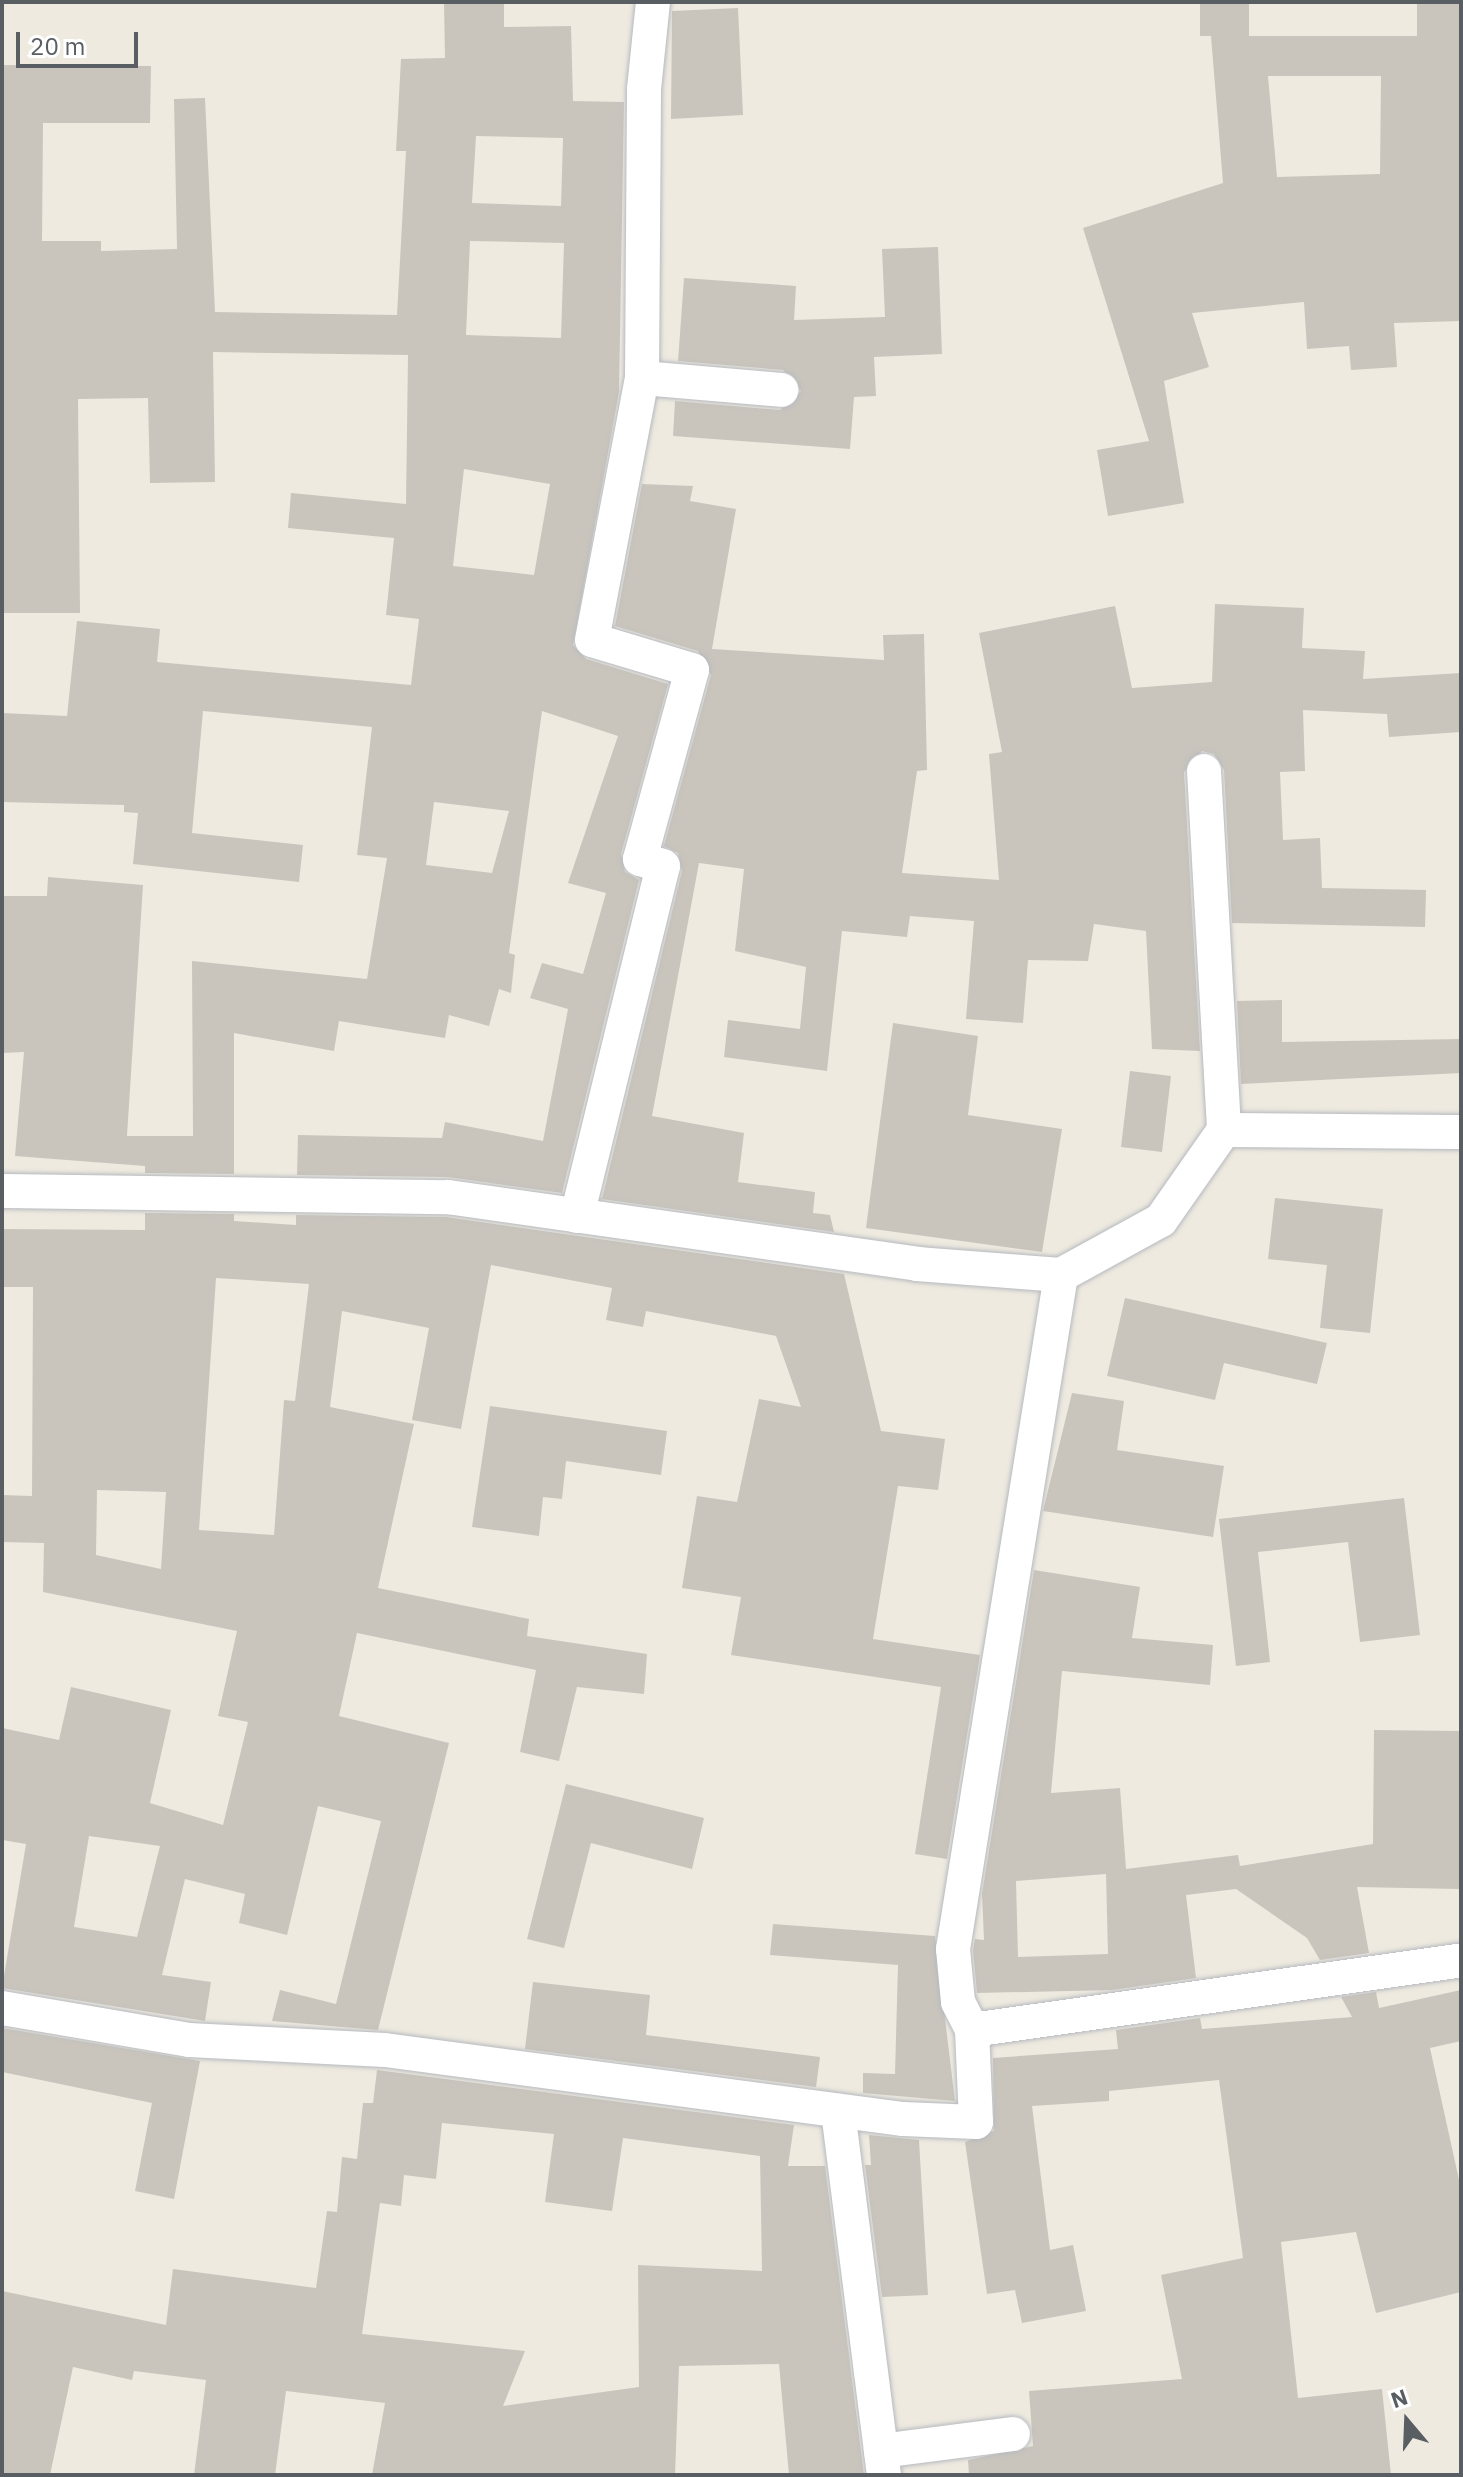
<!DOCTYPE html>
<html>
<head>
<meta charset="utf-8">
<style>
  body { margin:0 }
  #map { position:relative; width:1463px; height:2477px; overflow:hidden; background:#eeeae0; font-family:"IBM Plex Sans",sans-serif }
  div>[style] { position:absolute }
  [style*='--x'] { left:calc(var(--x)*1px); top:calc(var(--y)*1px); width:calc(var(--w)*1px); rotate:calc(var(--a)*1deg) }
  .building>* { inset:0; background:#c9c5bd }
  .roads { filter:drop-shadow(0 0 2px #b6b9bf) drop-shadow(0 0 2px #b6b9bf) }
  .minor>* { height:34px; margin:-17px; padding:0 17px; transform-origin:17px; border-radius:17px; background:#fff }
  span { translate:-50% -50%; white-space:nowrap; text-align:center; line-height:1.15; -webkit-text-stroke:7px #fff; paint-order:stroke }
  .frame { position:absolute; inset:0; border:4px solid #595e63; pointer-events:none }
  .north { position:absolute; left:1367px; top:2381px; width:80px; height:80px; -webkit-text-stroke:6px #fff; paint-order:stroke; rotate:341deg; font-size:22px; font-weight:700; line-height:32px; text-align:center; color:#595e63 }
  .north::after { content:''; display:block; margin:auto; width:28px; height:36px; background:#595e63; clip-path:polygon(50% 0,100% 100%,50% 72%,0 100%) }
  .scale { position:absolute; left:16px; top:32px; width:122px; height:36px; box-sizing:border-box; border:4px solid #595e63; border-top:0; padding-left:10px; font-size:24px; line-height:28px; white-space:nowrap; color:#595e63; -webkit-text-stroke:6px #fff; paint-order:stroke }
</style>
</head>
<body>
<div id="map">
  <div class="building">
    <i style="clip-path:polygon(evenodd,444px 2px,504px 2px,504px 27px,571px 26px,573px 101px,624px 102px,619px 392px,573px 645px,586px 659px,668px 684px,621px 854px,625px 872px,639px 880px,562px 1193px,448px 1177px,297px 1175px,298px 1135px,442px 1138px,445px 1122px,543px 1141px,568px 1009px,530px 998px,542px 963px,583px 974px,606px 893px,568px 883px,618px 736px,542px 711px,509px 953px,515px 955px,511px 993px,499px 989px,489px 1026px,449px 1015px,445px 1038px,339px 1021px,334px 1051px,234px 1033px,234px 1174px,145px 1173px,145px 1166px,15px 1156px,24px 1052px,2px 1053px,2px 896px,47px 896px,48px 877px,143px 885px,127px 1136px,193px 1136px,192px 961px,367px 979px,387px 858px,357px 855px,372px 727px,203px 711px,192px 833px,303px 845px,299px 882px,133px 864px,138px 813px,124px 812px,124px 805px,2px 802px,2px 713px,67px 716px,77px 621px,160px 629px,157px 662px,411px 685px,419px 619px,386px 615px,394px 538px,288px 528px,291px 493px,406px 504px,408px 355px,213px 352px,215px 482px,150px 483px,148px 398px,78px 399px,80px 613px,2px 613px,2px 65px,151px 66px,150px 123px,43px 123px,42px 241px,101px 241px,101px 251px,177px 249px,174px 99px,205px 98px,215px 312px,397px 315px,406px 151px,396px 151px,401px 59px,445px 58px,444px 2px,476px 136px,563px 138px,561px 206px,472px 203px,476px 136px,444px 2px,470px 241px,564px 243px,561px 338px,466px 335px,470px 241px,444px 2px,464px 469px,550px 484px,534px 575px,453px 566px,464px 469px,444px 2px,434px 802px,509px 811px,492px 873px,426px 865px,434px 802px)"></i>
    <i style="clip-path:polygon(evenodd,1200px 2px,1249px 2px,1249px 36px,1417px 36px,1417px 2px,1461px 2px,1461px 321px,1394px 323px,1397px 367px,1351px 370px,1349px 346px,1307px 349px,1304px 302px,1192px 313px,1209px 367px,1164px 381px,1184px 503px,1108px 516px,1097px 450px,1149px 441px,1083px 228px,1223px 183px,1211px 36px,1200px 36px,1200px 2px,1268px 76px,1381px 76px,1380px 174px,1277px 177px,1268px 76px)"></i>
    <i style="clip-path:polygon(738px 8px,743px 115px,671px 119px,672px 11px)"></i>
    <i style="clip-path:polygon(938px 247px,942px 354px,874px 357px,876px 396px,854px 397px,850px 449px,673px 436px,675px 401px,780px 410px,801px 391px,783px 370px,678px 361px,684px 278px,796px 286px,794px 320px,885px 317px,882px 249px)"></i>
    <i style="clip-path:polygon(642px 484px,693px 486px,690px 501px,736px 509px,712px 649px,884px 660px,883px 635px,924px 634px,927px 770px,917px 771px,902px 873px,999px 880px,989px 754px,1002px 752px,979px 633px,1115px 606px,1132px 688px,1212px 682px,1215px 604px,1304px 608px,1302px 648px,1365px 651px,1363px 679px,1461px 673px,1461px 732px,1389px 737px,1387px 714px,1303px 710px,1305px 771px,1280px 772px,1283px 840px,1320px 838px,1322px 888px,1426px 890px,1425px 927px,1232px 923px,1224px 770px,1214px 754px,1202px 751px,1184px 772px,1200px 1051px,1152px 1049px,1146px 931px,1094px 924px,1088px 961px,1028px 960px,1023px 1023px,966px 1019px,974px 921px,910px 916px,907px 937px,842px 931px,827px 1071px,724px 1057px,728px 1020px,800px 1029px,806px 967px,735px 951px,744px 869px,699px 863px,652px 1116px,744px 1133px,738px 1182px,815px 1192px,813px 1213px,830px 1215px,834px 1232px,602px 1199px,682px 871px,678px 853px,664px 846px,711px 675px,698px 651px,615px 626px)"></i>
    <i style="clip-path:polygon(1282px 1000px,1282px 1042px,1461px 1039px,1461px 1073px,1241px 1084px,1237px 1001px)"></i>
    <i style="clip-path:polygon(893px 1023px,978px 1036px,968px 1115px,1062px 1129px,1042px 1252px,866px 1228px)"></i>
    <i style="clip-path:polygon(1130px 1071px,1171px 1076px,1162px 1152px,1121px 1147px)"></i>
    <i style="clip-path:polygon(1275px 1198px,1383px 1209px,1370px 1333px,1320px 1328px,1327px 1265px,1268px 1259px)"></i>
    <i style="clip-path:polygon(evenodd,145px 1213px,234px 1214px,234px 1221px,296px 1225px,296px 1215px,446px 1217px,844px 1274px,881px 1431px,945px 1439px,938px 1490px,898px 1486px,873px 1639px,980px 1655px,947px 1859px,915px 1854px,941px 1687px,731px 1655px,741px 1597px,682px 1588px,697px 1496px,737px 1502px,759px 1399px,801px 1407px,776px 1336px,646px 1311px,643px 1327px,606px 1320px,612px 1288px,491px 1265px,461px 1429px,412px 1420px,429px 1328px,342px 1311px,330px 1407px,414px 1424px,378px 1588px,529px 1619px,527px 1636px,647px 1654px,644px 1694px,577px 1687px,559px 1761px,520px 1752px,536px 1670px,357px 1633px,339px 1716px,449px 1743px,378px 2030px,272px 2021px,280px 1990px,336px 2004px,381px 1821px,318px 1806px,287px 1935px,239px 1923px,245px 1894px,185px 1879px,162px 1975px,211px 1982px,205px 2021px,2px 1988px,26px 1844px,2px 1840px,2px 1728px,59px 1740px,71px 1687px,171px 1710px,150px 1803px,223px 1825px,248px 1722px,218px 1716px,237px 1631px,43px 1592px,44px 1543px,2px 1542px,2px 1495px,32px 1496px,33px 1287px,2px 1287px,2px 1229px,145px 1230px,145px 1213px,216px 1278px,309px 1284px,295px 1401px,284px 1400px,274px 1535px,199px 1530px,216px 1278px,145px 1213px,97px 1490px,166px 1492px,161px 1569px,96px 1555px,97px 1490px,145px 1213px,89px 1836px,160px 1846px,137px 1937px,74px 1927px,89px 1836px)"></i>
    <i style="clip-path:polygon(1125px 1298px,1327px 1343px,1317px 1384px,1224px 1363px,1215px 1400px,1107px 1376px)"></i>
    <i style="clip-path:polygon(1072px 1393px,1124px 1401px,1117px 1450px,1224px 1466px,1213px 1537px,1043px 1511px)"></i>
    <i style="clip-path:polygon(490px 1406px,667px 1431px,661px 1475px,566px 1461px,562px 1499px,543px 1497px,539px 1536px,472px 1527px)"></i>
    <i style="clip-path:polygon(1404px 1498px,1420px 1635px,1360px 1642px,1348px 1542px,1258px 1552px,1270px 1662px,1236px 1666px,1219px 1519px)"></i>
    <i style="clip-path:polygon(evenodd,1034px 1570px,1140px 1587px,1132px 1638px,1213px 1645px,1210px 1685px,1062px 1671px,1051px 1793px,1120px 1788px,1126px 1869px,1238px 1855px,1240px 1866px,1373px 1844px,1374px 1730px,1461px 1731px,1459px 1889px,1357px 1887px,1369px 1953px,1320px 1960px,1307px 1938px,1236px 1889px,1186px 1895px,1196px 1978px,1112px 1990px,977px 1993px,973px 1950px,975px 1939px,984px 1940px,982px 1894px,1034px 1570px,1106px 1874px,1108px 1954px,1018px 1957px,1016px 1881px,1106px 1874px)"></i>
    <i style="clip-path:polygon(566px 1784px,704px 1818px,692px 1869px,591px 1843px,564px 1948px,527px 1939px)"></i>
    <i style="clip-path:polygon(773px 1924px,935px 1936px,955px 2101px,863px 2093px,863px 2073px,895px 2074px,898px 1965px,770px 1955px)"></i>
    <i style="clip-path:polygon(533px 1982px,650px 1995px,646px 2035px,820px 2057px,816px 2087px,525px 2049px)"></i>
    <i style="clip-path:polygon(1461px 1990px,1461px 2041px,1430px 2048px,1461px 2189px,1461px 2292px,1376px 2313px,1356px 2232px,1281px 2242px,1298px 2398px,1382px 2389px,1391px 2475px,969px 2475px,968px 2460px,1033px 2446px,1029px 2391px,1182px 2379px,1161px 2275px,1243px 2258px,1219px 2080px,1109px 2091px,1109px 2101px,1032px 2106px,1050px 2250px,1073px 2245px,1086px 2311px,1022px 2323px,1015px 2290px,987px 2294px,965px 2142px,994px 2131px,993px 2058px,1118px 2049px,1116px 2030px,1200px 2018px,1202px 2029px,1352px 2017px,1341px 1997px,1376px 1992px,1379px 2008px)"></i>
    <i style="clip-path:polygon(2px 2028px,200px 2061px,174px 2199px,135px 2191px,152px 2103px,2px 2072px)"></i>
    <i style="clip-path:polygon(evenodd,377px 2070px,794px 2125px,788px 2166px,825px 2166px,864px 2475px,789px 2475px,779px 2364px,679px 2366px,675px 2475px,372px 2475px,385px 2403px,286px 2391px,275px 2475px,194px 2475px,206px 2380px,134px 2371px,132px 2380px,73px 2367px,50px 2475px,2px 2475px,2px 2291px,166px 2325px,173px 2269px,316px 2288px,327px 2211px,337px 2212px,342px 2157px,357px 2159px,363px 2103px,373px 2103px,377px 2070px,442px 2123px,554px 2134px,545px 2202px,612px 2211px,623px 2138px,760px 2156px,762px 2271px,638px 2265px,639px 2387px,503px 2406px,525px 2351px,362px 2334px,380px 2203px,401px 2206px,404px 2175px,436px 2179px,442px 2123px)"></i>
    <i style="clip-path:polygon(869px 2135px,919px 2140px,928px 2295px,882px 2297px,865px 2165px,871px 2165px)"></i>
  </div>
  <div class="roads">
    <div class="minor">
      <i style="--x:642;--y:378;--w:140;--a:4.9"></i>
      <i style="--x:1204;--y:771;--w:360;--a:86.8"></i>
      <i style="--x:2;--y:1191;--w:446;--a:0.8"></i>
      <i style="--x:448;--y:1197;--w:474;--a:8.1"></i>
      <i style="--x:917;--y:1264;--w:144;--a:4.4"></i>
      <i style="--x:1061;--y:1275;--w:114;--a:-28.8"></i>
      <i style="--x:1161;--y:1220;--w:110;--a:-55"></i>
      <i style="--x:1224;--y:1130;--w:237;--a:0.5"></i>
      <i style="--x:577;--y:1216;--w:360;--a:-76.2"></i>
      <i style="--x:663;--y:866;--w:24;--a:-163"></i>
      <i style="--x:640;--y:859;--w:196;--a:-74.6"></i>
      <i style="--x:692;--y:670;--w:104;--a:-163.3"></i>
      <i style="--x:592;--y:640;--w:267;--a:-79.2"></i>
      <i style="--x:642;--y:378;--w:289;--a:-89.6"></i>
      <i style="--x:644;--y:89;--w:87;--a:-84.1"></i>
      <i style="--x:1061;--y:1275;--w:683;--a:99.1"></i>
      <i style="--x:953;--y:1949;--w:53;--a:84.6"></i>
      <i style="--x:958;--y:2002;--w:31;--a:63"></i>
      <i style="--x:972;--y:2030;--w:494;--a:-8.1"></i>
      <i style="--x:2;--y:2008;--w:190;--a:9.7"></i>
      <i style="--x:189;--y:2040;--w:196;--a:2.9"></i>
      <i style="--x:385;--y:2050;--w:523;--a:7.59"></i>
      <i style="--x:903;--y:2119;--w:73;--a:2.4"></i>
      <i style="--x:976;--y:2122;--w:92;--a:-92.5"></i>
      <i style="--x:838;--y:2111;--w:367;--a:82.8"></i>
      <i style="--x:881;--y:2451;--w:133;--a:-7.3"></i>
    </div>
  </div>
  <div class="frame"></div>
  <div class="north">N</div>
  <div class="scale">20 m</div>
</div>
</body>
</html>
